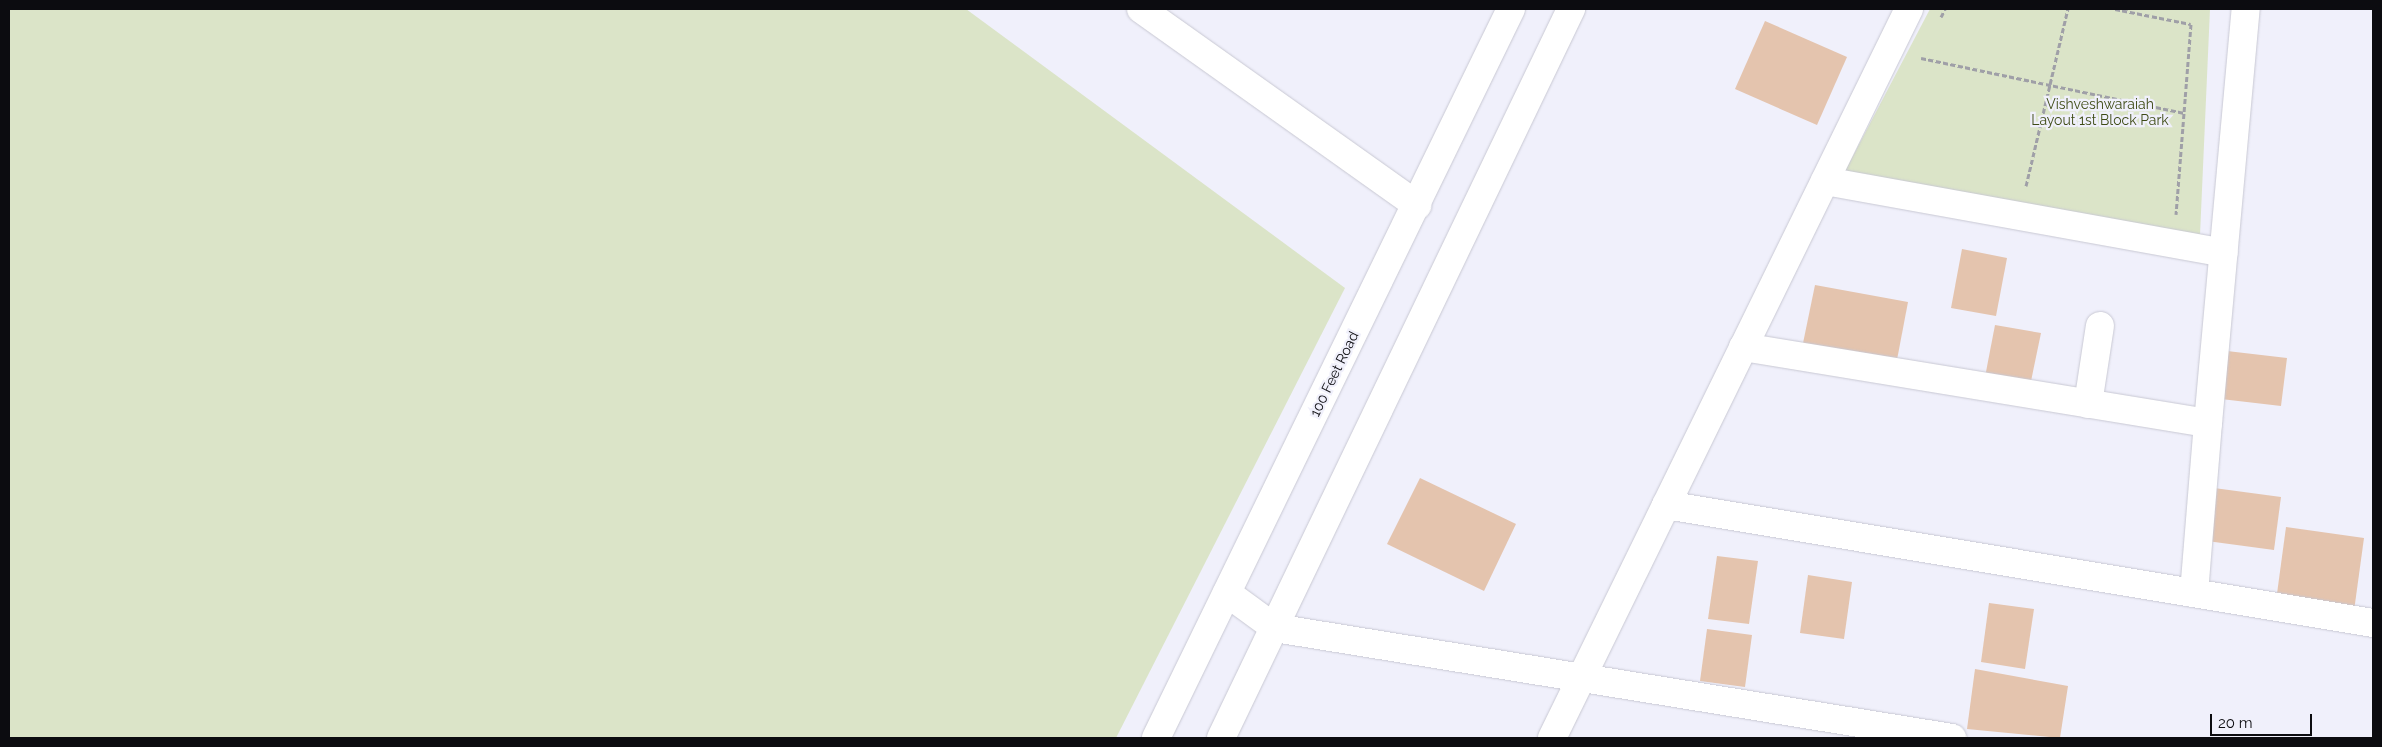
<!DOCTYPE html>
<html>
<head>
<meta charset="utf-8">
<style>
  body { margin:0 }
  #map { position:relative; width:2382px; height:747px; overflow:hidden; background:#f0f0fb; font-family:Raleway,sans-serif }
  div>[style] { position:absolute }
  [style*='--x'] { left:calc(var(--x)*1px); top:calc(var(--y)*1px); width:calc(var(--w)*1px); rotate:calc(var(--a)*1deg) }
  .green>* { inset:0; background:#dbe4c8 }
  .building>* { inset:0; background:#e4c4ae }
  .path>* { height:3px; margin-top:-1.5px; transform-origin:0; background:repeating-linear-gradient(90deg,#9f9fa7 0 5px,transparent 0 7.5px) }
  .roads { filter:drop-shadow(0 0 1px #c8c8d3) drop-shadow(0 0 1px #c8c8d3) }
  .minor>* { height:28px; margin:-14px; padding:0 14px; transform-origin:14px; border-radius:14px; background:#fff }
  .major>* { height:28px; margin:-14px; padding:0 14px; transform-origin:14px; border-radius:14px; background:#fff }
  span { translate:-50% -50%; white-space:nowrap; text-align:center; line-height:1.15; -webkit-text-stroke:4.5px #f0f0fb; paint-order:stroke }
  .park-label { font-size:14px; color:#3e4b15 }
  .street-label { font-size:14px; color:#0c0c10 }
  .frame { position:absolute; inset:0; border:10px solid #0c0c10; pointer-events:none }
  .scale { position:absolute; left:2210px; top:714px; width:102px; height:22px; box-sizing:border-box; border:2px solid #0c0c10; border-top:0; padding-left:6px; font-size:15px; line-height:18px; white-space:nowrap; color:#0c0c10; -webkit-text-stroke:4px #f0f0fb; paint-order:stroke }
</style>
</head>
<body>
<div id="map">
  <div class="green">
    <i style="clip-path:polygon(9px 9px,966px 9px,1345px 288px,1116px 738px,9px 738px)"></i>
    <i style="clip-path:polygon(1930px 9px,2210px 9px,2200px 235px,1845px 171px)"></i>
  </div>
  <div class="building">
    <i style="clip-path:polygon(1765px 21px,1847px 57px,1817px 125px,1735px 89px)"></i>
    <i style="clip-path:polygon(1962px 249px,2007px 258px,1996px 316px,1951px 308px)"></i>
    <i style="clip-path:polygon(1815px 285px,1908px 302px,1896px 365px,1802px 348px)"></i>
    <i style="clip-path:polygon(1995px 325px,2041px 333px,2030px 386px,1985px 377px)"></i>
    <i style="clip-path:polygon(2227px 351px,2287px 358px,2281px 406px,2221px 399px)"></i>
    <i style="clip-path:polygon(1420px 478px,1516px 524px,1484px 591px,1387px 544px)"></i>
    <i style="clip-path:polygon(2214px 488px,2281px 497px,2274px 550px,2207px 541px)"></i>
    <i style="clip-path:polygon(2286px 527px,2364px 538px,2354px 611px,2276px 601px)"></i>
    <i style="clip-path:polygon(1717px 556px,1758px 561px,1749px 624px,1708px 619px)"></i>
    <i style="clip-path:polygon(1808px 575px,1852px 582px,1844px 639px,1800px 633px)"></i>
    <i style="clip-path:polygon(1989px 603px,2034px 609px,2025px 669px,1981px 662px)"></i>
    <i style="clip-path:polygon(1707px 629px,1752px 635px,1745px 687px,1700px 681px)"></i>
    <i style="clip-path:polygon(1975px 669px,2068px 686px,2060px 738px,1967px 729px)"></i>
  </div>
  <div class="path">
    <i style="--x:2115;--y:9;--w:77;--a:11.2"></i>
    <i style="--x:2191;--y:24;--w:191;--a:94.5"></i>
    <i style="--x:1941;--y:17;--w:9;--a:-63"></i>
    <i style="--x:1921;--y:58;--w:269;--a:11.8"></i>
    <i style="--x:2026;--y:186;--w:182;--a:-76.7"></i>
  </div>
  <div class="roads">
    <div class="minor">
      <i style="--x:1141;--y:9;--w:339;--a:35.4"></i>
      <i style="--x:1825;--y:181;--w:405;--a:10.2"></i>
      <i style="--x:1743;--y:347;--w:471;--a:9.3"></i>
      <i style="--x:2208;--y:423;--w:416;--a:-84.8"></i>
      <i style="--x:2088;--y:404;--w:79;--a:-81.3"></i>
      <i style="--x:1666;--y:505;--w:717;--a:9.48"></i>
      <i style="--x:1227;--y:593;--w:59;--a:36.1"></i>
      <i style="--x:1275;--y:628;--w:686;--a:9.23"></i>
      <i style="--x:2194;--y:593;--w:171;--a:-85.3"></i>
      <i style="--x:1552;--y:738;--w:812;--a:-63.91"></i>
    </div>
    <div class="major">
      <i style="--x:1156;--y:738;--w:811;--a:-64.04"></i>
      <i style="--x:1221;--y:738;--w:809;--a:-64.35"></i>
    </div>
  </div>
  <div class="park-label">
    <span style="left:2100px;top:112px">Vishveshwaraiah<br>Layout 1st Block Park</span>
  </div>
  <div class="street-label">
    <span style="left:1334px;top:374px;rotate:-64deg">100 Feet Road</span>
  </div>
  <div class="frame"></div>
  <div class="scale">20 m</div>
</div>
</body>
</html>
